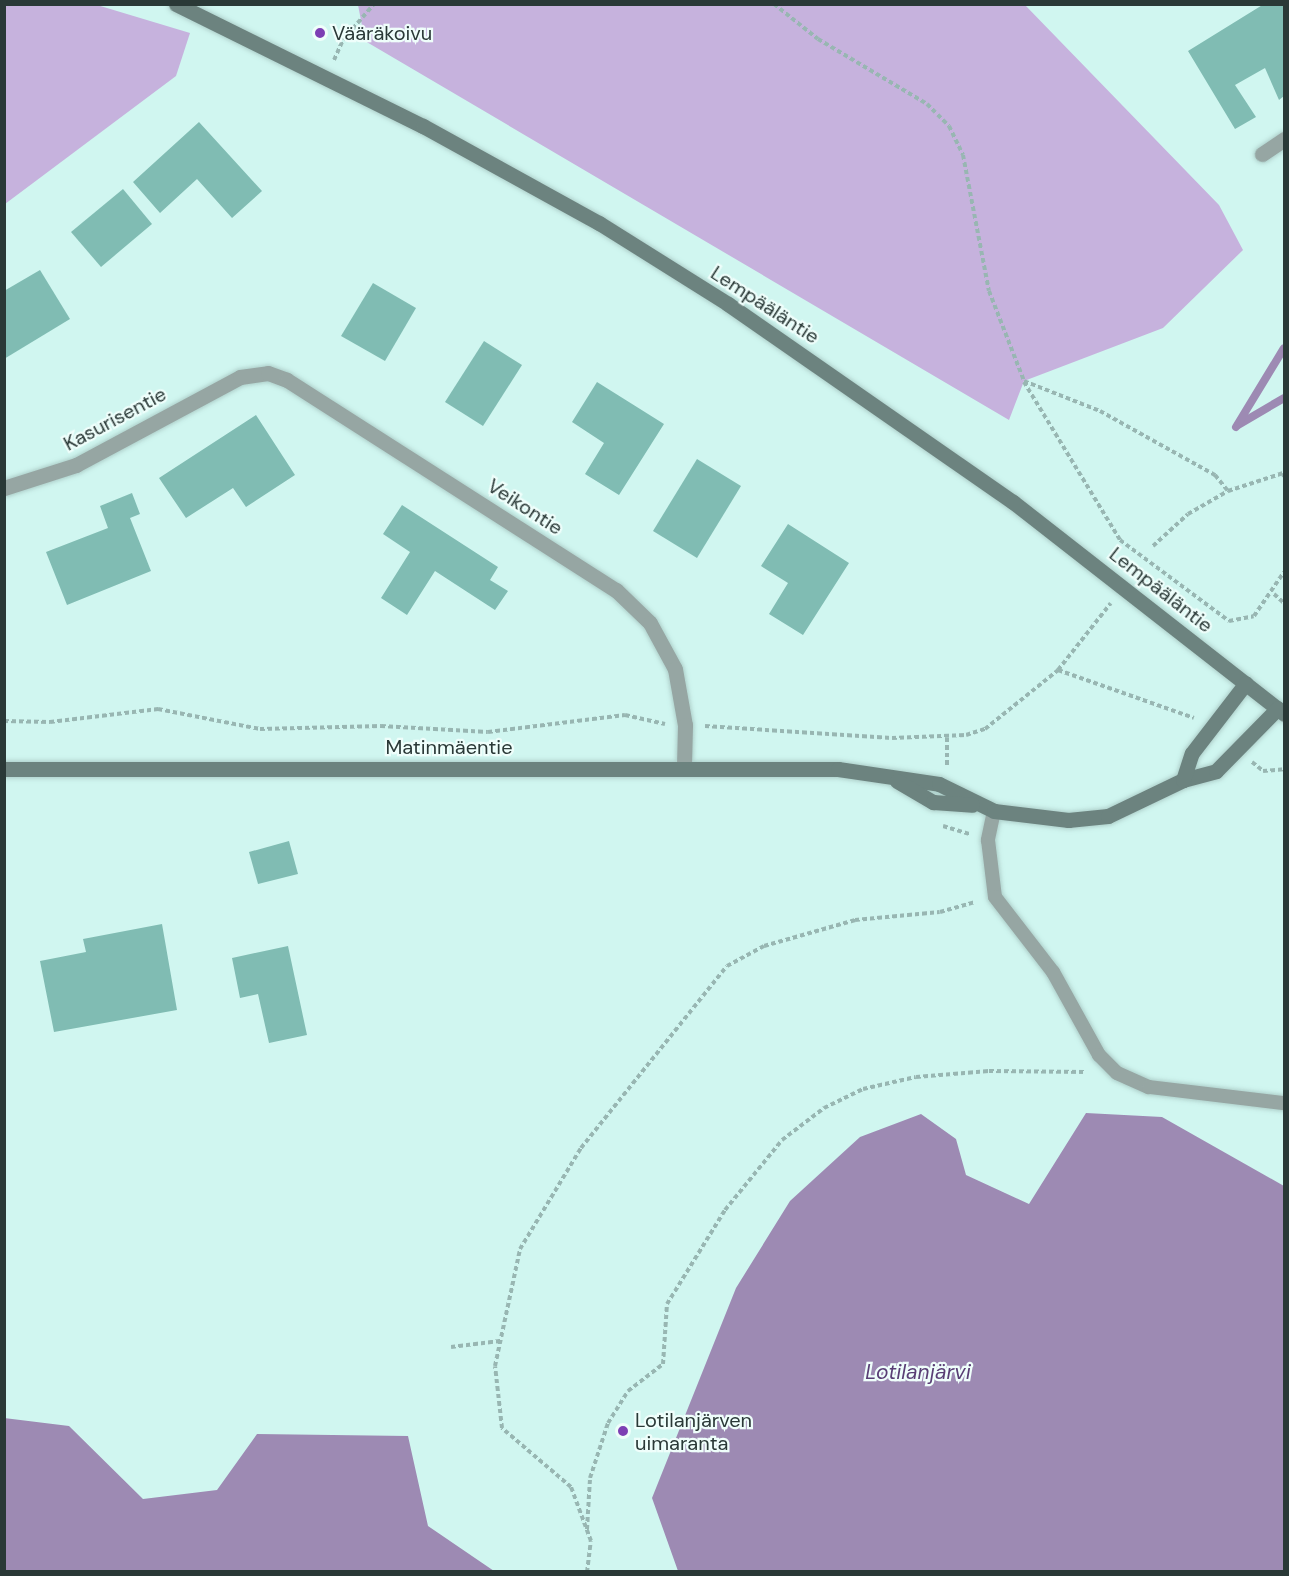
<!DOCTYPE html>
<html>
<head>
<meta charset="utf-8">
<style>
  body { margin:0 }
  #map { position:relative; width:1289px; height:1576px; overflow:hidden; background:#d0f6f0; font-family:"DM Sans",sans-serif }
  div>[style] { position:absolute }
  [style*='--x'] { left:calc(var(--x)*1px); top:calc(var(--y)*1px); width:calc(var(--w)*1px); rotate:calc(var(--a)*1deg) }
  .forest>* { inset:0; background:#c6b2dd }
  .water>* { inset:0; background:#9d8ab3 }
  .stream>* { height:8px; margin:-4px; padding:0 4px; transform-origin:4px; border-radius:4px; background:#9d8ab3 }
  .building>* { inset:0; background:#80bcb3 }
  .path>* { height:4px; margin-top:-2px; transform-origin:0; background:repeating-linear-gradient(90deg,#98b6b2 0 4.5px,transparent 0 7.5px) }
  .roads { filter:drop-shadow(0 0 2px #afd0cb) drop-shadow(0 0 2px #afd0cb) }
  .lane>* { height:14px; margin:-7px; padding:0 7px; transform-origin:7px; border-radius:7px; background:#96a6a3 }
  .street>* { height:15px; margin:-7.5px; padding:0 7.5px; transform-origin:7.5px; border-radius:7.5px; background:#96a6a3 }
  .secondary>* { height:15px; margin:-7.5px; padding:0 7.5px; transform-origin:7.5px; border-radius:7.5px; background:#6c837f }
  .dots>* { width:16px; height:16px; translate:-50% -50%; box-sizing:border-box; border:3px solid #effefb; border-radius:50% }
  span { translate:-50% -50%; white-space:nowrap; text-align:center; line-height:1.15; -webkit-text-stroke:4.5px #effefb; paint-order:stroke }
  .poi-label { font-size:20px; color:#2a3937 }
  .left { translate:0 -50%; text-align:left }
  .street-label { font-size:20px; color:#2a3937 }
  .water-label { font-size:21px; color:#593e75; font-style:italic }
  .frame { position:absolute; inset:0; border:6px solid #2a3937; pointer-events:none }
</style>
</head>
<body>
<div id="map">
  <div class="forest">
    <i style="clip-path:polygon(5px 4px,97px 5px,190px 33px,176px 76px,5px 204px)"></i>
    <i style="clip-path:polygon(358px 5px,1025px 5px,1219px 205px,1243px 250px,1163px 328px,1024px 381px,1009px 420px,365px 41px)"></i>
  </div>
  <div class="water">
    <i style="clip-path:polygon(1086px 1113px,1162px 1117px,1284px 1186px,1284px 1571px,678px 1571px,652px 1498px,736px 1288px,790px 1201px,860px 1137px,921px 1114px,956px 1139px,966px 1175px,1029px 1204px)"></i>
    <i style="clip-path:polygon(4px 1418px,69px 1426px,143px 1499px,217px 1490px,257px 1434px,408px 1436px,428px 1526px,494px 1571px,5px 1571px)"></i>
  </div>
  <div class="stream">
    <i style="--x:1238;--y:425;--w:53;--a:-30.4"></i>
    <i style="--x:1236;--y:427;--w:92;--a:-58.7"></i>
  </div>
  <div class="building">
    <i style="clip-path:polygon(1264px 4px,1284px 4px,1284px 96px,1279px 100px,1265px 68px,1235px 85px,1256px 117px,1235px 129px,1188px 51px)"></i>
    <i style="clip-path:polygon(199px 122px,262px 191px,232px 218px,197px 179px,160px 213px,133px 182px)"></i>
    <i style="clip-path:polygon(123px 189px,152px 224px,101px 267px,71px 232px)"></i>
    <i style="clip-path:polygon(40px 270px,70px 319px,4px 359px,4px 291px)"></i>
    <i style="clip-path:polygon(373px 283px,416px 308px,385px 361px,341px 336px)"></i>
    <i style="clip-path:polygon(484px 341px,522px 365px,483px 426px,445px 402px)"></i>
    <i style="clip-path:polygon(597px 382px,664px 424px,619px 495px,585px 474px,604px 443px,572px 422px)"></i>
    <i style="clip-path:polygon(256px 415px,295px 475px,246px 507px,233px 488px,186px 518px,159px 478px)"></i>
    <i style="clip-path:polygon(697px 459px,741px 486px,697px 558px,653px 531px)"></i>
    <i style="clip-path:polygon(132px 493px,140px 514px,130px 518px,151px 571px,67px 605px,46px 552px,108px 528px,100px 506px)"></i>
    <i style="clip-path:polygon(402px 505px,498px 567px,490px 580px,508px 591px,495px 610px,435px 571px,407px 615px,381px 598px,410px 552px,383px 534px)"></i>
    <i style="clip-path:polygon(788px 524px,849px 563px,803px 635px,769px 614px,788px 583px,761px 566px)"></i>
    <i style="clip-path:polygon(289px 841px,298px 874px,258px 884px,249px 852px)"></i>
    <i style="clip-path:polygon(162px 924px,177px 1010px,54px 1032px,40px 961px,86px 952px,83px 939px)"></i>
    <i style="clip-path:polygon(288px 946px,307px 1035px,269px 1043px,258px 994px,240px 998px,232px 958px)"></i>
  </div>
  <div class="path">
    <i style="--x:774;--y:4;--w:56;--a:38.5"></i>
    <i style="--x:818;--y:39;--w:127;--a:30.8"></i>
    <i style="--x:927;--y:104;--w:31;--a:45"></i>
    <i style="--x:949;--y:126;--w:32;--a:64"></i>
    <i style="--x:963;--y:155;--w:138;--a:79.2"></i>
    <i style="--x:989;--y:291;--w:97;--a:68.7"></i>
    <i style="--x:1024;--y:381;--w:82;--a:21.5"></i>
    <i style="--x:1100;--y:411;--w:132;--a:29.1"></i>
    <i style="--x:1215;--y:475;--w:21;--a:51"></i>
    <i style="--x:334;--y:60;--w:22;--a:-66"></i>
    <i style="--x:343;--y:40;--w:48;--a:-49.3"></i>
    <i style="--x:1024;--y:382;--w:185;--a:58.7"></i>
    <i style="--x:1120;--y:540;--w:136;--a:36.6"></i>
    <i style="--x:1229;--y:621;--w:25;--a:-11"></i>
    <i style="--x:1254;--y:616;--w:53;--a:-55.7"></i>
    <i style="--x:1153;--y:546;--w:47;--a:-42.4"></i>
    <i style="--x:1188;--y:514;--w:46;--a:-29.9"></i>
    <i style="--x:1228;--y:491;--w:58;--a:-18.1"></i>
    <i style="--x:1283;--y:473;--w:4;--a:76"></i>
    <i style="--x:1274;--y:594;--w:13;--a:42"></i>
    <i style="--x:1058;--y:670;--w:144;--a:19.4"></i>
    <i style="--x:4;--y:721;--w:46;--a:1.2"></i>
    <i style="--x:50;--y:722;--w:109;--a:-6.9"></i>
    <i style="--x:158;--y:709;--w:104;--a:11.1"></i>
    <i style="--x:260;--y:729;--w:121;--a:-1.4"></i>
    <i style="--x:381;--y:726;--w:107;--a:3.2"></i>
    <i style="--x:488;--y:732;--w:138;--a:-7.1"></i>
    <i style="--x:625;--y:715;--w:41;--a:12.7"></i>
    <i style="--x:705;--y:726;--w:187;--a:3.7"></i>
    <i style="--x:892;--y:738;--w:74;--a:-2.3"></i>
    <i style="--x:966;--y:735;--w:20;--a:-18"></i>
    <i style="--x:985;--y:729;--w:94;--a:-38.9"></i>
    <i style="--x:1058;--y:670;--w:85;--a:-51.7"></i>
    <i style="--x:947;--y:738;--w:27;--a:90"></i>
    <i style="--x:1252;--y:762;--w:14;--a:39"></i>
    <i style="--x:1263;--y:771;--w:21;--a:-5"></i>
    <i style="--x:943;--y:826;--w:28;--a:17"></i>
    <i style="--x:451;--y:1347;--w:49;--a:-7"></i>
    <i style="--x:587;--y:1529;--w:51;--a:-86.6"></i>
    <i style="--x:590;--y:1478;--w:58;--a:-71.9"></i>
    <i style="--x:608;--y:1423;--w:38;--a:-58"></i>
    <i style="--x:628;--y:1391;--w:44;--a:-37.6"></i>
    <i style="--x:663;--y:1364;--w:60;--a:-86.2"></i>
    <i style="--x:667;--y:1304;--w:110;--a:-58.3"></i>
    <i style="--x:725;--y:1210;--w:90;--a:-50.8"></i>
    <i style="--x:782;--y:1140;--w:53;--a:-37.3"></i>
    <i style="--x:824;--y:1108;--w:43;--a:-26"></i>
    <i style="--x:863;--y:1089;--w:54;--a:-12.8"></i>
    <i style="--x:916;--y:1077;--w:73;--a:-4.7"></i>
    <i style="--x:989;--y:1071;--w:97;--a:0.6"></i>
    <i style="--x:587;--y:1572;--w:31;--a:-83"></i>
    <i style="--x:591;--y:1541;--w:58;--a:-110.3"></i>
    <i style="--x:571;--y:1487;--w:91;--a:-139.5"></i>
    <i style="--x:502;--y:1428;--w:62;--a:-96.4"></i>
    <i style="--x:495;--y:1366;--w:120;--a:-77.9"></i>
    <i style="--x:520;--y:1249;--w:118;--a:-58.9"></i>
    <i style="--x:581;--y:1148;--w:233;--a:-51.3"></i>
    <i style="--x:727;--y:966;--w:42;--a:-28.4"></i>
    <i style="--x:764;--y:946;--w:95;--a:-15.9"></i>
    <i style="--x:855;--y:920;--w:85;--a:-5.4"></i>
    <i style="--x:940;--y:912;--w:37;--a:-16"></i>
  </div>
  <div class="roads">
    <div class="lane">
      <i style="--x:994;--y:811;--w:30;--a:102"></i>
      <i style="--x:988;--y:840;--w:57;--a:83"></i>
      <i style="--x:995;--y:897;--w:95;--a:52.3"></i>
      <i style="--x:1053;--y:972;--w:95;--a:61"></i>
      <i style="--x:1099;--y:1055;--w:25;--a:45"></i>
      <i style="--x:1117;--y:1073;--w:35;--a:24"></i>
      <i style="--x:1149;--y:1087;--w:136;--a:6.8"></i>
    </div>
    <div class="street">
      <i style="--x:1262;--y:154;--w:27;--a:-34"></i>
      <i style="--x:4;--y:488;--w:76;--a:-17.7"></i>
      <i style="--x:76;--y:465;--w:186;--a:-28.2"></i>
      <i style="--x:240;--y:377;--w:28;--a:-8"></i>
      <i style="--x:268;--y:373;--w:20;--a:20"></i>
      <i style="--x:287;--y:380;--w:390;--a:32.6"></i>
      <i style="--x:616;--y:590;--w:47;--a:44.1"></i>
      <i style="--x:650;--y:623;--w:52;--a:61.5"></i>
      <i style="--x:675;--y:669;--w:57;--a:79.9"></i>
      <i style="--x:685;--y:725;--w:41;--a:91.4"></i>
    </div>
    <div class="secondary">
      <i style="--x:176;--y:4;--w:275;--a:26.3"></i>
      <i style="--x:423;--y:126;--w:201;--a:28.9"></i>
      <i style="--x:599;--y:223;--w:152;--a:32.1"></i>
      <i style="--x:728;--y:304;--w:347;--a:34.8"></i>
      <i style="--x:1013;--y:502;--w:344;--a:38"></i>
      <i style="--x:4;--y:769;--w:834;--a:0"></i>
      <i style="--x:838;--y:769;--w:102;--a:8.4"></i>
      <i style="--x:939;--y:784;--w:61;--a:26.1"></i>
      <i style="--x:994;--y:811;--w:75;--a:6.9"></i>
      <i style="--x:1068;--y:820;--w:40;--a:-5.7"></i>
      <i style="--x:1108;--y:816;--w:83;--a:-25.6"></i>
      <i style="--x:1183;--y:780;--w:34;--a:-15"></i>
      <i style="--x:1216;--y:771;--w:88;--a:-45.5"></i>
      <i style="--x:1183;--y:780;--w:28;--a:-72"></i>
      <i style="--x:1192;--y:753;--w:88;--a:-52.4"></i>
      <i style="--x:897;--y:781;--w:42;--a:30.3"></i>
      <i style="--x:933;--y:802;--w:39;--a:4"></i>
    </div>
  </div>
  <div class="dots">
    <i style="left:320px;top:33px;background:#7d3fb4"></i>
    <i style="left:623px;top:1431px;background:#7d3fb4"></i>
  </div>
  <div class="poi-label">
    <span class="left" style="left:332px;top:33px">Vääräkoivu</span>
    <span class="left" style="left:635px;top:1432px">Lotilanjärven<br>uimaranta</span>
  </div>
  <div class="street-label">
    <span style="left:765px;top:305px;rotate:33deg">Lempääläntie</span>
    <span style="left:115px;top:419px;rotate:-28deg">Kasurisentie</span>
    <span style="left:525px;top:507px;rotate:33deg">Veikontie</span>
    <span style="left:1161px;top:590px;rotate:38deg">Lempääläntie</span>
    <span style="left:449px;top:747px">Matinmäentie</span>
  </div>
  <div class="water-label">
    <span style="left:918px;top:1372px">Lotilanjärvi</span>
  </div>
  <div class="frame"></div>
</div>
</body>
</html>
